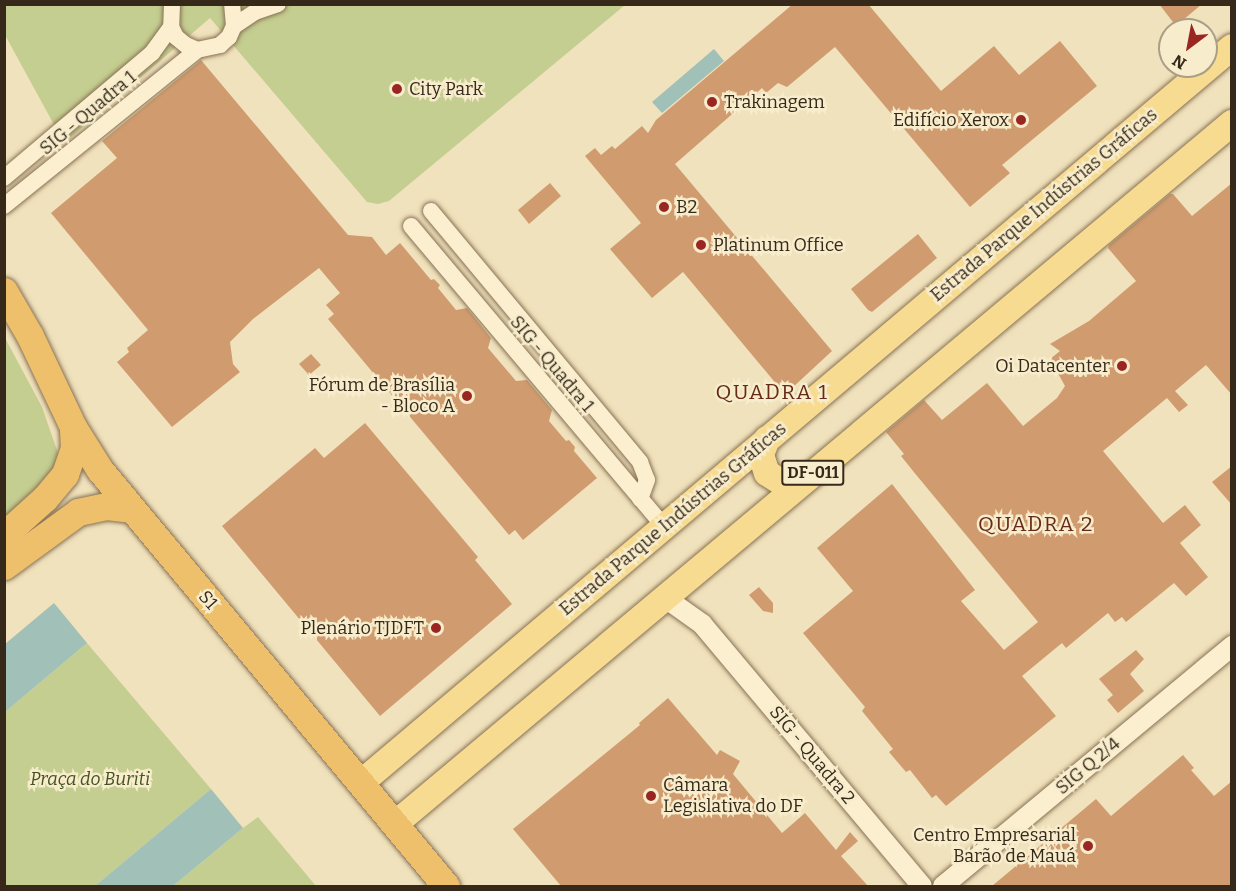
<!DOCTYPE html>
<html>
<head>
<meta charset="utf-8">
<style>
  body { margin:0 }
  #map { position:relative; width:1236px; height:891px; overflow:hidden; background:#f0e2bc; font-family:Bitter,serif }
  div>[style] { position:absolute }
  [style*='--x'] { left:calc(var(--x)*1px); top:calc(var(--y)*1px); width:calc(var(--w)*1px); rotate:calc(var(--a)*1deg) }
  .green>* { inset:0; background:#c4ce90 }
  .water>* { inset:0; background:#a0c0b8 }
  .building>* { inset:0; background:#d09c6f }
  .roads { filter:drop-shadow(0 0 2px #887255) drop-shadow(0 0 2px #887255) }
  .minor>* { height:16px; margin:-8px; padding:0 8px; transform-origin:8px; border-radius:8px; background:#fbefcf }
  .tertiary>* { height:20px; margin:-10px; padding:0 10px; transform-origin:10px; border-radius:10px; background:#fbefcf }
  .primary>* { height:26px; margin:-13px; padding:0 13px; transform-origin:13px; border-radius:13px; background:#f7db90 }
  .trunk>* { height:27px; margin:-13.5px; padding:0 13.5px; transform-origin:13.5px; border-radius:13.5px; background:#eec06b }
  .dots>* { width:16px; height:16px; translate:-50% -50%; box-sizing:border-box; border:3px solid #f7eccc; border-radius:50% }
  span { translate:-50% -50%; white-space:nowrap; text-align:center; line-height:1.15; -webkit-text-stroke:5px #f7eccc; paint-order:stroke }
  .shield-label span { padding:2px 4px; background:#f7eccc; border:2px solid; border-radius:4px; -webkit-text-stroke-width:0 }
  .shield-label { font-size:16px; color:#36291a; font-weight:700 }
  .poi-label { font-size:18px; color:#36291a }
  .left { translate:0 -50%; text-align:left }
  .right { translate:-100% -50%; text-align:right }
  .street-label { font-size:18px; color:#36291a }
  .park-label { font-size:18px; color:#445420; font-style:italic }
  .quarter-label { font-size:21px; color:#652b18; letter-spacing:1.5px }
  .frame { position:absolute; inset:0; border:6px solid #36291a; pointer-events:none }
  .north { position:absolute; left:1158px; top:18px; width:60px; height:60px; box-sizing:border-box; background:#f7eccc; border:2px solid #aa9e85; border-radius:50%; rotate:212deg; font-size:16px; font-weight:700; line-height:24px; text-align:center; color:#36291a }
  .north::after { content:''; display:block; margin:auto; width:21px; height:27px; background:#9a2622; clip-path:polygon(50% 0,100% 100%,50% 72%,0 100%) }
</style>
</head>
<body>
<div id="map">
  <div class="green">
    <i style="clip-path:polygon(4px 5px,625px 5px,389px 201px,378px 204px,367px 202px,210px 18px,64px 143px,5px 35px)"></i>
    <i style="clip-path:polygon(4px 336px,42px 407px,60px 459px,57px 475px,4px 519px)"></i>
    <i style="clip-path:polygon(87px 643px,211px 789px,95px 886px,5px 886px,5px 712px)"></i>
    <i style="clip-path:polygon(258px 817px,316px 886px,173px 886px,243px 828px)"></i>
  </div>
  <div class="water">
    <i style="clip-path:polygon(714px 49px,724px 61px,662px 113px,652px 102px)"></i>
    <i style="clip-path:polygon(54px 603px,87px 643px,5px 712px,5px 644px)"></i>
    <i style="clip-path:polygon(211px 789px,243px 828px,173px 886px,95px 886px)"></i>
  </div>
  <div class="building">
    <i style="clip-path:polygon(793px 4px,868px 4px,941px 91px,994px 46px,1019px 75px,1060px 41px,1097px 86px,1002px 165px,1010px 173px,970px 207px,835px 47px,787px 87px,778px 83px,766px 93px,762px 88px,675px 164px,832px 351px,791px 389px,783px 392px,683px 272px,652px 298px,610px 249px,641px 223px,585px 156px,595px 148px,601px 155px,612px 146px,615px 149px,642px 126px,648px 133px,656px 120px)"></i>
    <i style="clip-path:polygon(1159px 4px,1202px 4px,1176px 26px)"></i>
    <i style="clip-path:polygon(201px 60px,348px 235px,372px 237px,386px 255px,400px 243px,431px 280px,434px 279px,440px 285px,438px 288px,456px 310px,467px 308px,491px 338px,488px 348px,516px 381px,527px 380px,552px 410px,549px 421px,566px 441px,569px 440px,575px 447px,574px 451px,597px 478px,523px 540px,515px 530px,509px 535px,328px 319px,334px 314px,326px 305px,340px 293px,319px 268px,253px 319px,230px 342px,233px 364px,240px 372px,172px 427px,117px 362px,129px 352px,127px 348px,148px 330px,51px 213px,117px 158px,102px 141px)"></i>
    <i style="clip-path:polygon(550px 183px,561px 196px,529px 224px,518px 210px)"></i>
    <i style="clip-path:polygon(1232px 183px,1232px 395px,1206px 365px,1175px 391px,1188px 405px,1179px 412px,1167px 398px,1103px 451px,1163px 523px,1185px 505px,1201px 525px,1180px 543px,1208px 577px,1186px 596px,1174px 583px,1126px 622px,1122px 617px,1115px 622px,1108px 613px,1066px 648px,1062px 643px,1022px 676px,1056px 716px,946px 806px,936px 795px,932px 798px,910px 770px,906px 772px,889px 752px,893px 749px,862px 711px,865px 707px,803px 633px,853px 591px,817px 548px,892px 484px,975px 590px,961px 601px,1004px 650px,1038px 622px,913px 471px,901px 456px,904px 454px,886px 432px,924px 400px,942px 420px,987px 383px,1023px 426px,1057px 398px,1065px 386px,1050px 359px,1060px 351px,1050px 344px,1089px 321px,1136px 281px,1108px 248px,1109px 245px,1170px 194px,1173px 194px,1192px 216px)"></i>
    <i style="clip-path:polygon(918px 234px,937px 258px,872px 312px,868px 310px,851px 289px)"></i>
    <i style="clip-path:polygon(311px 354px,321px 365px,309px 375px,299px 364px)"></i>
    <i style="clip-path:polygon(365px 423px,478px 557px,475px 560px,512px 604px,380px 716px,222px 526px,315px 448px,324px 458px)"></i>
    <i style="clip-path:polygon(1232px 466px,1232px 505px,1212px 482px)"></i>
    <i style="clip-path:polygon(759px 587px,773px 603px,773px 613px,763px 611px,749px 595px)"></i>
    <i style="clip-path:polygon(1136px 650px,1144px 659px,1130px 674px,1144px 691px,1118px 713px,1107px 700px,1113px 695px,1099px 679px)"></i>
    <i style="clip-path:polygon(668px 698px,717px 755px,720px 750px,740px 761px,733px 774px,782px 833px,805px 813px,836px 850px,850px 832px,858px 841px,841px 856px,868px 886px,561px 886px,513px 829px,640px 725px,639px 723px)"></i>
    <i style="clip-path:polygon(1183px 755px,1194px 768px,1191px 770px,1214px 796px,1232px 781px,1232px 886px,992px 886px,1096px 799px,1111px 816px)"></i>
  </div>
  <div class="roads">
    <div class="minor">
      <i style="--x:172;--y:4;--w:23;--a:92"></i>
      <i style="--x:171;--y:27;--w:11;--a:63"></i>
      <i style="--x:176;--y:37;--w:13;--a:39"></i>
      <i style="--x:186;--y:45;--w:12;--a:24"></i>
      <i style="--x:197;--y:50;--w:24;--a:-12"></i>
      <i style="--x:220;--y:45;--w:12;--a:-42"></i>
      <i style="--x:229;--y:37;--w:12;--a:-66"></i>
      <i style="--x:234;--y:26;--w:22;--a:-95"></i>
      <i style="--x:234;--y:26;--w:25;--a:-34"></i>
      <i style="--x:255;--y:12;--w:24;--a:-19"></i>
      <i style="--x:4;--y:178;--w:194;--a:-40.2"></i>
      <i style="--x:152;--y:53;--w:32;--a:-54"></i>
      <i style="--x:4;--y:206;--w:248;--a:-38.9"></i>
      <i style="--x:431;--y:211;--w:327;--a:50.2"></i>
      <i style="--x:640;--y:462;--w:19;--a:69"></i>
      <i style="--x:647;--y:480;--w:20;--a:110"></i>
      <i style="--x:411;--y:226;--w:392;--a:49.9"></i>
    </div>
    <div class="tertiary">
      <i style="--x:664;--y:597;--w:47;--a:35.4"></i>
      <i style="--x:702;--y:624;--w:342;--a:50"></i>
      <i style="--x:943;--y:886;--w:376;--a:-39.7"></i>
    </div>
    <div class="primary">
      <i style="--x:767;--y:439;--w:17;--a:111"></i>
      <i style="--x:761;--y:455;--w:19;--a:72"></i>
      <i style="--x:767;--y:473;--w:20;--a:33"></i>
      <i style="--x:784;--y:484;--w:18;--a:-6"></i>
      <i style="--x:362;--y:782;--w:1139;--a:-40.19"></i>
      <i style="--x:395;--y:824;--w:1092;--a:-39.95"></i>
    </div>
    <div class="trunk">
      <i style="--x:4;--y:291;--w:52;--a:60"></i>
      <i style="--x:30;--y:336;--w:101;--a:64.7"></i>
      <i style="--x:73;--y:427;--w:51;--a:57.9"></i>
      <i style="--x:100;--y:470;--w:541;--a:50.25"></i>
      <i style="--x:4;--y:535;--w:55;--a:-42.1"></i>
      <i style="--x:45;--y:498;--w:31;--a:-50"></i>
      <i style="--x:65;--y:474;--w:28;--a:-71"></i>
      <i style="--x:74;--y:448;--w:21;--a:-93"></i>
      <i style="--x:4;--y:566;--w:92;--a:-36.1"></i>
      <i style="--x:78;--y:512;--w:30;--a:-12"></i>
      <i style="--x:107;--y:506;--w:24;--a:7"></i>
    </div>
  </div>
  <div class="dots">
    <i style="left:397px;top:89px;background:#9a2622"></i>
    <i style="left:712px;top:102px;background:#9a2622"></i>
    <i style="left:1021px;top:120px;background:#9a2622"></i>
    <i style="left:664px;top:207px;background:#9a2622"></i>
    <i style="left:701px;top:245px;background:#9a2622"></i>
    <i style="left:1122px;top:366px;background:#9a2622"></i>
    <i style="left:467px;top:396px;background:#9a2622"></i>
    <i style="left:436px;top:628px;background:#9a2622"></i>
    <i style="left:651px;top:796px;background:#9a2622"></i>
    <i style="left:1088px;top:846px;background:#9a2622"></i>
  </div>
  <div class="shield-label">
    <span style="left:813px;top:473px">DF-011</span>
  </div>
  <div class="poi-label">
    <span class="left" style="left:409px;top:89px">City Park</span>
    <span class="left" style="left:724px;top:102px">Trakinagem</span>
    <span class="right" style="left:1009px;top:120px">Edifício Xerox</span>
    <span class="left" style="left:676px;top:207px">B2</span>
    <span class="left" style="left:713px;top:245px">Platinum Office</span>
    <span class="right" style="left:1110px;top:366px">Oi Datacenter</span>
    <span class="right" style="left:455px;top:396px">Fórum de Brasília<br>- Bloco A</span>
    <span class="right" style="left:424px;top:628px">Plenário TJDFT</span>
    <span class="left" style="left:663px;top:796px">Câmara<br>Legislativa do DF</span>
    <span class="right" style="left:1076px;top:846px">Centro Empresarial<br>Barão de Mauá</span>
  </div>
  <div class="street-label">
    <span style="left:88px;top:113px;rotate:-40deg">SIG - Quadra 1</span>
    <span style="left:1044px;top:205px;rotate:-40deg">Estrada Parque Indústrias Gráficas</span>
    <span style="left:552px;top:364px;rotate:50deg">SIG - Quadra 1</span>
    <span style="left:673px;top:519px;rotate:-40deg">Estrada Parque Indústrias Gráficas</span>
    <span style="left:208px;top:600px;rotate:49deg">S1</span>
    <span style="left:812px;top:755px;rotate:50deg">SIG - Quadra 2</span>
    <span style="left:1088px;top:766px;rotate:-40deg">SIG Q 2/4</span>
  </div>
  <div class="park-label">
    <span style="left:90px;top:779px">Praça do Buriti</span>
  </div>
  <div class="quarter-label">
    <span style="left:772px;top:392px">QUADRA 1</span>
    <span style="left:1036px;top:524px">QUADRA 2</span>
  </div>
  <div class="frame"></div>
  <div class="north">N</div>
</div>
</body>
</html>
